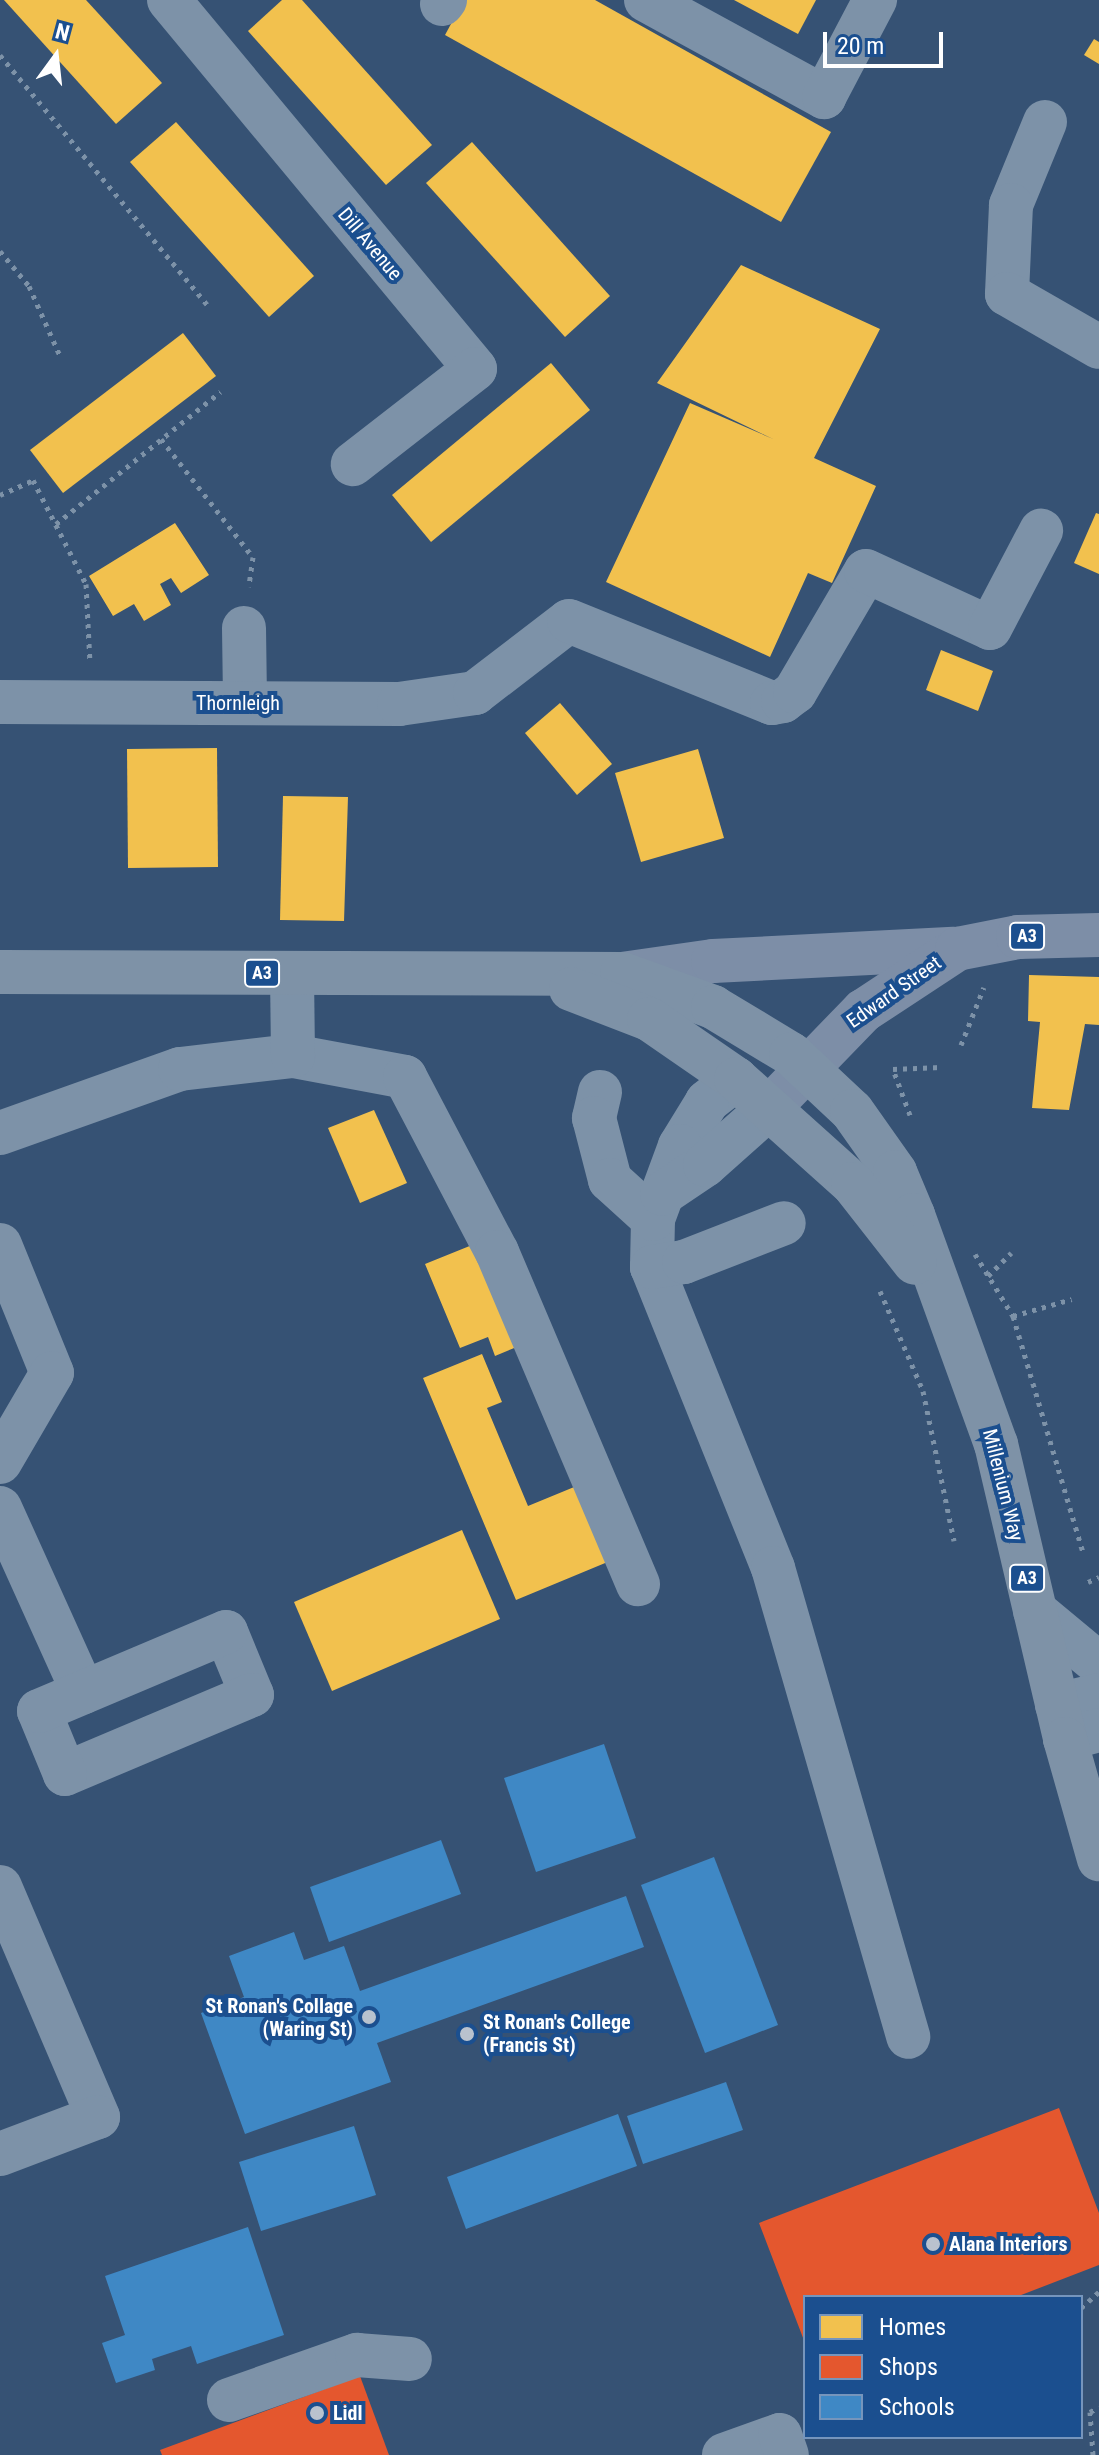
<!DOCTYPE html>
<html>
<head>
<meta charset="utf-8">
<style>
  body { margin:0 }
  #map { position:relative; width:1099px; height:2455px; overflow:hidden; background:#365274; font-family:"Roboto Condensed",sans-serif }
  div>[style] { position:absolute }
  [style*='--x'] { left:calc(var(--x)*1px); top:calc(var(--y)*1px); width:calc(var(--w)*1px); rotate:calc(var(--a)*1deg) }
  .homes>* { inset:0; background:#f2c14e }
  .shops>* { inset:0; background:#e4572e }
  .schools>* { inset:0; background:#3f88c5 }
  .path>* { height:5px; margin-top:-2.5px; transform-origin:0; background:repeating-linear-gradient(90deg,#7d92a8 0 4px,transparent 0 10px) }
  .minor>* { height:44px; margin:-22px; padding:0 22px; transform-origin:22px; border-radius:22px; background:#7d92a8 }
  .major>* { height:44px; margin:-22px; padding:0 22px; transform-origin:22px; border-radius:22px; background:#7d8ea7 }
  .highway>* { height:44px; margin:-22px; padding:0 22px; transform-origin:22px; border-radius:22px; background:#7e92a7 }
  .dots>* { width:22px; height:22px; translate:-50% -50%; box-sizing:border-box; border:4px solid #1b4f8f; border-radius:50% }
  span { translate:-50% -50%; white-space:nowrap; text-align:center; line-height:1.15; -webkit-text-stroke:8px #1b4f8f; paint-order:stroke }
  .shield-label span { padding:2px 6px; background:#1b4f8f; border:2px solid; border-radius:6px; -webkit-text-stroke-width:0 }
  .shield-label { font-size:18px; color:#fff; font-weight:700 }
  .street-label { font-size:20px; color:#fff }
  .poi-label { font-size:20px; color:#fff; font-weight:700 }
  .right { translate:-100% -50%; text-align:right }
  .left { translate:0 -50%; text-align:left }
  .legend { position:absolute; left:803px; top:2295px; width:280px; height:144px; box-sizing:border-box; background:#1b4f8f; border:2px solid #7695bc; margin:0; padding:10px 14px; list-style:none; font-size:24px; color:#fff }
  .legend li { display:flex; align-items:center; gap:16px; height:40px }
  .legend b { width:40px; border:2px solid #7695bc }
  .north { position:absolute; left:16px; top:16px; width:80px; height:80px; -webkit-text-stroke:6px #1b4f8f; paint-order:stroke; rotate:15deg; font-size:22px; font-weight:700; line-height:32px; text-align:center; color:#fff }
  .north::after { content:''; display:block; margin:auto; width:28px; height:36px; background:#fff; clip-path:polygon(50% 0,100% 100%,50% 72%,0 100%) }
  .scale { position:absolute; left:823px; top:32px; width:120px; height:36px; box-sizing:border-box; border:4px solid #fff; border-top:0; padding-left:10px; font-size:24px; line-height:28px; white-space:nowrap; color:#fff; -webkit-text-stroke:6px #1b4f8f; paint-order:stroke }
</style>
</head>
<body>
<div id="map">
  <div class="homes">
    <i style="clip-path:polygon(4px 0,86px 0,162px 83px,116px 124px)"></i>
    <i style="clip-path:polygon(282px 0,302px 0,432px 145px,386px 185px,248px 31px)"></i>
    <i style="clip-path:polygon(464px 0,595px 0,831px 132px,781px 222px,445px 35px)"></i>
    <i style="clip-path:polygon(734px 0,816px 0,798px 34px)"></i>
    <i style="clip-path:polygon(1094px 39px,1099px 42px,1099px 64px,1084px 55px)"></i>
    <i style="clip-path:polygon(176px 122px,314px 276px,269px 317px,130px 162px)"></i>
    <i style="clip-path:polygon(472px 142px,610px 296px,565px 337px,426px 183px)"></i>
    <i style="clip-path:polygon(741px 265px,880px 329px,814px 458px,876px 486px,832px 583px,808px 573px,770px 657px,606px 582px,690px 403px,773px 439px,657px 383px)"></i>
    <i style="clip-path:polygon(183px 333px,216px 376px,63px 493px,30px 450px)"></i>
    <i style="clip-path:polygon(551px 363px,590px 410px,431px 542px,392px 495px)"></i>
    <i style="clip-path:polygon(1096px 513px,1099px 514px,1099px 574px,1074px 563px)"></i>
    <i style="clip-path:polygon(175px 523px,209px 575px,181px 593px,171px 578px,160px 584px,171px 605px,144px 621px,134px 604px,113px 616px,89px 576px)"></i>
    <i style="clip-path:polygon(941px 650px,993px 671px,978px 711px,926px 690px)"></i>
    <i style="clip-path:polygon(560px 703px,612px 764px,577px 795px,525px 733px)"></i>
    <i style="clip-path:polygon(217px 748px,218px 867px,128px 868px,127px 749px)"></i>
    <i style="clip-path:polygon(698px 749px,724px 838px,641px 862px,615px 773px)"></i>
    <i style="clip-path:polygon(283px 796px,348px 797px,344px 921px,280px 920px)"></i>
    <i style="clip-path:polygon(1029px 975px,1099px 977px,1099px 1025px,1085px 1024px,1069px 1110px,1032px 1108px,1040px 1022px,1028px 1021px)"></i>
    <i style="clip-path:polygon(374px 1110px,407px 1183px,360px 1203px,328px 1128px)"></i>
    <i style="clip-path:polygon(482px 1241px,524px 1344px,495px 1356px,488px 1337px,460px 1348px,425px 1264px)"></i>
    <i style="clip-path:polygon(482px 1354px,502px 1402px,487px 1408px,528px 1506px,579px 1485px,610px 1561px,516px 1600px,423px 1378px)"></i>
    <i style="clip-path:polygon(462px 1530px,500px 1619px,332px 1691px,294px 1602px)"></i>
  </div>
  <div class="shops">
    <i style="clip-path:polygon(1059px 2108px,1099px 2213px,1099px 2265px,1016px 2297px,805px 2297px,805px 2343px,759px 2223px)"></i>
    <i style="clip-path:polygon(360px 2376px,389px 2455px,162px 2455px,160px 2450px)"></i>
  </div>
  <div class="schools">
    <i style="clip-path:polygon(604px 1744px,636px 1838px,536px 1872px,504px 1778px)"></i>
    <i style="clip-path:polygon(441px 1840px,461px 1894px,329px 1942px,310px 1887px)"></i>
    <i style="clip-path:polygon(714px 1857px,778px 2025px,705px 2053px,641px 1885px)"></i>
    <i style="clip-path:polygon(626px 1896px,644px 1947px,377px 2043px,391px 2082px,245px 2134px,201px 2013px,244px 1997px,229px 1956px,294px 1932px,304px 1960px,344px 1946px,360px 1991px)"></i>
    <i style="clip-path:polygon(726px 2082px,743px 2130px,643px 2164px,627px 2116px)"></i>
    <i style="clip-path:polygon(618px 2114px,637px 2166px,466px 2229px,447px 2177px)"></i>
    <i style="clip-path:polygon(354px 2126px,376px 2195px,261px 2231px,239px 2162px)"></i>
    <i style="clip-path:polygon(248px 2227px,284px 2335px,197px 2364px,191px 2346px,152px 2359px,155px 2370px,116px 2383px,102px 2343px,125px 2335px,105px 2276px)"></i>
  </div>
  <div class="path">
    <i style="--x:0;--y:55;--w:324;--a:50.3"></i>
    <i style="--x:0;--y:251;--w:45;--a:50.4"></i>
    <i style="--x:29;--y:286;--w:79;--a:66"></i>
    <i style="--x:161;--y:439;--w:150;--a:52.1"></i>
    <i style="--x:253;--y:557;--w:30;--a:98"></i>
    <i style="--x:0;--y:495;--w:36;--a:-24"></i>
    <i style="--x:33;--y:480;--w:117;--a:63"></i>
    <i style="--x:86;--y:584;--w:78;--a:87.1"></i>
    <i style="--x:56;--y:524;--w:211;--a:-38.8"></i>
    <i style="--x:961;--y:1045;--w:62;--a:-68.4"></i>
    <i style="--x:910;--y:1115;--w:49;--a:-110.3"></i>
    <i style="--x:893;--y:1069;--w:48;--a:-2.4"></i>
    <i style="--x:975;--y:1254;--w:73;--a:58.5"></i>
    <i style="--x:1013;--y:1316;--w:249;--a:73.5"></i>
    <i style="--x:988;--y:1276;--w:33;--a:-45"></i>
    <i style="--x:880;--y:1291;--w:109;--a:66.7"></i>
    <i style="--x:923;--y:1391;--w:153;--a:78.3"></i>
    <i style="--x:1013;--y:1316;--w:61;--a:-16.1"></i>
    <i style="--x:1088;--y:1582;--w:12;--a:-24"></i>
    <i style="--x:1081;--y:2308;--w:24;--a:-42"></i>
    <i style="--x:1093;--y:2455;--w:43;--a:-94"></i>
    <i style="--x:1090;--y:2412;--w:10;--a:-29"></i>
  </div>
  <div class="minor">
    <i style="--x:169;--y:0;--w:479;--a:50.3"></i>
    <i style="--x:475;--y:369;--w:155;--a:142.1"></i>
    <i style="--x:646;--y:0;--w:203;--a:28.6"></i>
    <i style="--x:824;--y:97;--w:110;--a:-62.3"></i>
    <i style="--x:442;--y:4;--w:5;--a:-53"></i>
    <i style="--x:1045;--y:122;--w:90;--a:112.3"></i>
    <i style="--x:1011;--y:205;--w:89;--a:92.6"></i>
    <i style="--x:1007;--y:294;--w:106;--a:29.9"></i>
    <i style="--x:244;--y:628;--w:75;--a:89.2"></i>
    <i style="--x:0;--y:702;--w:399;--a:0.3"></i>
    <i style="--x:399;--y:704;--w:77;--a:-8.2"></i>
    <i style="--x:475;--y:693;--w:118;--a:-37.5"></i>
    <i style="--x:569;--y:621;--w:219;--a:22"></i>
    <i style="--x:772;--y:703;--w:11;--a:-10"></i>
    <i style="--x:783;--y:701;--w:15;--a:-37"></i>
    <i style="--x:795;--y:692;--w:140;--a:-59.6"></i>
    <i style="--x:866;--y:571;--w:136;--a:24.7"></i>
    <i style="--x:990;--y:628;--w:110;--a:-62.3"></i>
    <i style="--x:293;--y:1056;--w:114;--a:10.6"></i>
    <i style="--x:405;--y:1077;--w:198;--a:62.3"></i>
    <i style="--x:497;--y:1252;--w:361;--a:67"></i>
    <i style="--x:736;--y:1079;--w:37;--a:142"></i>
    <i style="--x:707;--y:1102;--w:52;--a:121.5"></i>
    <i style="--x:680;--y:1146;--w:78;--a:110.3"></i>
    <i style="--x:653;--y:1219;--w:48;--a:91.2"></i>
    <i style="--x:652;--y:1267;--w:324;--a:68.1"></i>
    <i style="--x:773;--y:1568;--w:488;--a:73.9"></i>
    <i style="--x:600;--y:1092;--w:27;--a:103"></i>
    <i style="--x:594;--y:1118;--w:64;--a:75.5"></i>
    <i style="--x:610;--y:1180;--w:58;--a:42.2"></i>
    <i style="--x:0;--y:1133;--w:191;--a:-19.6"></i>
    <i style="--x:180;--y:1069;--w:114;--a:-6.6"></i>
    <i style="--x:293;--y:1056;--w:83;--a:-90.7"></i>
    <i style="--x:662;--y:1194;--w:52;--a:-34"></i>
    <i style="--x:705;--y:1165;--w:87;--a:-41.7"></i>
    <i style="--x:0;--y:1245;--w:138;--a:67.9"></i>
    <i style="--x:52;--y:1373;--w:103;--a:120.3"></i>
    <i style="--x:652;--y:1267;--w:32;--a:-9"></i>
    <i style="--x:684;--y:1262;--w:107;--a:-21.3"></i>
    <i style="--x:0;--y:1508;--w:202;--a:65.7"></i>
    <i style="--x:1035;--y:1611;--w:83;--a:39.6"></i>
    <i style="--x:226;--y:1632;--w:68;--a:67.6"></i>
    <i style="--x:252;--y:1695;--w:203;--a:157.1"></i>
    <i style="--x:65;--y:1774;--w:68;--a:-112.4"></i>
    <i style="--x:39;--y:1711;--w:203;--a:-22.9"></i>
    <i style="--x:1057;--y:1705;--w:43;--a:-13.4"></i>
    <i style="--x:1065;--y:1739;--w:35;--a:-15"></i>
    <i style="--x:0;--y:1887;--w:250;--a:66.9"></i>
    <i style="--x:98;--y:2117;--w:105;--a:159.3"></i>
    <i style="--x:229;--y:2400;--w:136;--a:-19.4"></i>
    <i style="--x:357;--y:2355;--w:53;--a:4.3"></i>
    <i style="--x:724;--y:2455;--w:59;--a:-19.7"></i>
    <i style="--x:780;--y:2435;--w:21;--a:71"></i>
  </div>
  <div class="major">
    <i style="--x:622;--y:974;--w:92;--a:-8.1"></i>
    <i style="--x:713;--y:961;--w:241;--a:-2.9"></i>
    <i style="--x:770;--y:1107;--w:134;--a:-45.9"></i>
    <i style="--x:863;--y:1011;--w:113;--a:-33.4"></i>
    <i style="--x:957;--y:949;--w:62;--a:-11.1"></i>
    <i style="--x:1018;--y:937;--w:81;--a:-1.4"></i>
  </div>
  <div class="highway">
    <i style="--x:0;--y:972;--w:622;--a:0.18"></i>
    <i style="--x:622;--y:974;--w:97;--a:19.9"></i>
    <i style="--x:713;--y:1007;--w:91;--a:31.1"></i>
    <i style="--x:791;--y:1054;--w:83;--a:43.1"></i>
    <i style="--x:852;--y:1111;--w:75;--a:54.8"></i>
    <i style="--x:895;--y:1172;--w:47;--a:67.3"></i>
    <i style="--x:913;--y:1215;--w:244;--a:70.1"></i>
    <i style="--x:996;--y:1444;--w:303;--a:76.8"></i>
    <i style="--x:1065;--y:1739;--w:125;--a:74.2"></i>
    <i style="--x:571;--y:989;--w:84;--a:21"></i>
    <i style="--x:649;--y:1019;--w:106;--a:34.6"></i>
    <i style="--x:736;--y:1079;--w:157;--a:41.9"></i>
    <i style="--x:853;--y:1184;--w:100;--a:51.9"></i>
  </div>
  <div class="dots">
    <i style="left:369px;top:2017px;background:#b9c2ce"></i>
    <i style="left:467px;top:2034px;background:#b9c2ce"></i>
    <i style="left:933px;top:2244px;background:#b9c2ce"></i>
    <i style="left:317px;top:2413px;background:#b9c2ce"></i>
  </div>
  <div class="shield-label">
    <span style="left:1027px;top:936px">A3</span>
    <span style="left:262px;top:973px">A3</span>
    <span style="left:1027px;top:1578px">A3</span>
  </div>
  <div class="street-label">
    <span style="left:370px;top:244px;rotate:50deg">Dill Avenue</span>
    <span style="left:238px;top:703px">Thornleigh</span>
    <span style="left:894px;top:992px;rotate:-35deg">Edward Street</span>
    <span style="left:1003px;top:1485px;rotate:76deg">Millenium Way</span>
  </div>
  <div class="poi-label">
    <span class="right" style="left:353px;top:2018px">St Ronan's Collage<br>(Waring St)</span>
    <span class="left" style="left:483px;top:2034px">St Ronan's College<br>(Francis St)</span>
    <span class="left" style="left:949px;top:2244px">Alana Interiors</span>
    <span class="left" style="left:333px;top:2413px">Lidl</span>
  </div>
  <ul class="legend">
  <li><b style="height:22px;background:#f2c14e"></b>Homes</li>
  <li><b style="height:22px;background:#e4572e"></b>Shops</li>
  <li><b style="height:22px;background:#3f88c5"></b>Schools</li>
  </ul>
  <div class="north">N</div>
  <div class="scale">20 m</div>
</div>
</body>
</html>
